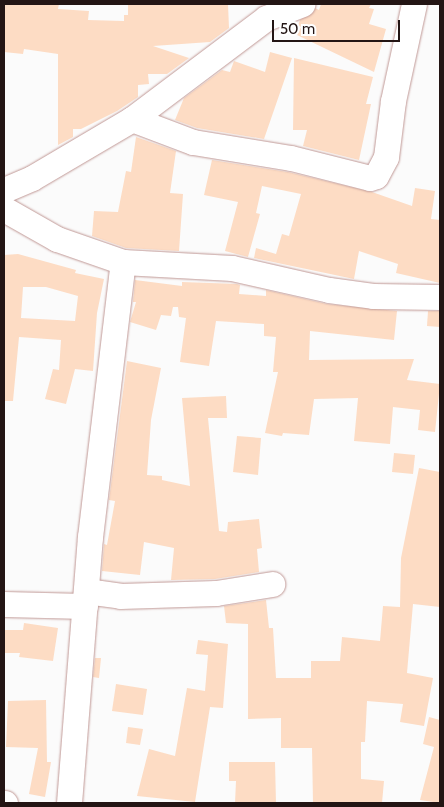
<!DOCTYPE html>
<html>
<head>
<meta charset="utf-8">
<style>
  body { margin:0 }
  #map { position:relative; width:444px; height:807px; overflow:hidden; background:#fbfbfb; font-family:Cabin,sans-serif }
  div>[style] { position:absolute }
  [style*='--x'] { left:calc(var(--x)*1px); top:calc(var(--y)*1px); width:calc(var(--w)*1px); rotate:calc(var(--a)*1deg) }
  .building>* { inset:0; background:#fddcc4 }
  .roads { filter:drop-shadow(0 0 1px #c09895) drop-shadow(0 0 1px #c09895) }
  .minor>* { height:25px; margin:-12.5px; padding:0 12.5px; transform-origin:12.5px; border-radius:12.5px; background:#fff }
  span { translate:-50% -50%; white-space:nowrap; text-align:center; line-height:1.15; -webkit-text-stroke:4px #fff; paint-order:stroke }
  .frame { position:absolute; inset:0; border:5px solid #231514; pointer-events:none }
  .scale { position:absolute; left:272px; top:20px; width:128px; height:22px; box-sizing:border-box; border:2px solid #231514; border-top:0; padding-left:6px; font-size:15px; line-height:18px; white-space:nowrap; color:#231514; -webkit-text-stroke:4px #fff; paint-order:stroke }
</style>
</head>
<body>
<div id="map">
  <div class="building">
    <i style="clip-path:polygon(5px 4px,59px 4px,58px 9px,89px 11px,88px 20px,124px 21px,124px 15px,128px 15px,128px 4px,228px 4px,229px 28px,210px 42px,153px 46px,189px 58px,167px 74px,148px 74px,149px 84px,138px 85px,138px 97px,117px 111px,81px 129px,73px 129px,73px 137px,58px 145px,58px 54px,24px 49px,23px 54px,4px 52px)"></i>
    <i style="clip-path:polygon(321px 4px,371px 4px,369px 8px,374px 9px,369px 24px,386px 29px,374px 72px,297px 35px,301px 27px,298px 25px,300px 20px,315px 8px,319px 10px)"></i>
    <i style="clip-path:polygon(270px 52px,292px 58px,264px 139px,197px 128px,175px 120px,184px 98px,222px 70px,230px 72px,234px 61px,265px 72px)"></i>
    <i style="clip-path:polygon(294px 58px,373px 77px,366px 104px,371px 104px,359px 160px,303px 146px,307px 130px,293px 130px)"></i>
    <i style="clip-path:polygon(136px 137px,176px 151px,170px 193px,183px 194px,179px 251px,126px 248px,92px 236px,94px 211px,118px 212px,126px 171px,131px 172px)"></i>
    <i style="clip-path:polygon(212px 160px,288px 172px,372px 192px,412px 206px,415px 188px,435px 191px,431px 219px,440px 220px,440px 283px,396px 273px,398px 264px,359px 251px,354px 279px,254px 258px,256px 248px,276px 254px,282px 234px,289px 236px,301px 194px,262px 186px,256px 213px,260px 214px,248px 257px,225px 251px,238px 202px,204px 195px)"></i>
    <i style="clip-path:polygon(evenodd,18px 254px,76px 270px,75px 273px,104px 279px,97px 313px,93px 371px,75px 369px,66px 404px,45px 399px,53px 369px,59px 370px,61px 340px,19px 337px,13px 401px,4px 401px,4px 255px,18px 254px,23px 287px,46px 287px,78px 296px,75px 321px,21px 318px,23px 287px)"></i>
    <i style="clip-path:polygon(135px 280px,182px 286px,182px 282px,237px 284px,240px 285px,239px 294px,266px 296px,266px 290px,327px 304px,397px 311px,394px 340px,310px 331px,309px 360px,414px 359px,407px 380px,440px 384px,435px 432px,418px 430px,420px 410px,393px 407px,390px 444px,354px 441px,358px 398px,314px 399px,309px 435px,283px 433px,282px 436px,265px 433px,278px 372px,273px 372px,276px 337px,264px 336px,264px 324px,216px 321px,209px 366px,180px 362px,186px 318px,179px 317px,178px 307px,173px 307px,171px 316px,161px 315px,156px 330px,130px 322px,136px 302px,133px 302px)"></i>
    <i style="clip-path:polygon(428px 311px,440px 311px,440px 327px,427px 326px)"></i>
    <i style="clip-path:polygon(127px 361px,161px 368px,151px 420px,147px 475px,162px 476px,162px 480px,190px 486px,182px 398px,226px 396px,227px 418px,208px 418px,219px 531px,227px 532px,228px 522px,259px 519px,262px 548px,257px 549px,259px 572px,215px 579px,171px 580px,174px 548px,144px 542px,140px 575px,102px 571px,104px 544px,107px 545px,115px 501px,109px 500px)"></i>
    <i style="clip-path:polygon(237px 436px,261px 438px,258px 475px,233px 472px)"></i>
    <i style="clip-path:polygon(394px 453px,415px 455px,413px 474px,392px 472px)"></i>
    <i style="clip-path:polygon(419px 468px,440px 472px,440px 607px,413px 604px,407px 673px,433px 678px,424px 726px,400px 722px,403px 704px,367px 701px,365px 742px,361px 742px,361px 779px,384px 781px,382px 803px,313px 803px,312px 748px,281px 748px,281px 718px,248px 719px,248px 624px,226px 623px,224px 606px,266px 600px,269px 628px,273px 628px,276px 678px,311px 678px,311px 661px,340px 661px,342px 637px,380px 641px,383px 606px,400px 607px,401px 558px)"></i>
    <i style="clip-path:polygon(24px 623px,58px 628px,53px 661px,19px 657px,20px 653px,4px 653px,4px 630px,23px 630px)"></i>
    <i style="clip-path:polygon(198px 640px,228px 644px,223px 708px,210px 707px,195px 802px,137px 796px,149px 749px,175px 756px,187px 688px,205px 691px,208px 655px,196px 654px)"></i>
    <i style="clip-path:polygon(95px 658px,101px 658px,99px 678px,93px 677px)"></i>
    <i style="clip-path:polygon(116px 684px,147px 689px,143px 715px,112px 711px)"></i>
    <i style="clip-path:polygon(46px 700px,47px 762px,51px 762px,45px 797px,29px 794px,38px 748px,6px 747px,8px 701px)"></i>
    <i style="clip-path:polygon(429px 717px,440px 720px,440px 803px,420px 800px,434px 747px,423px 744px)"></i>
    <i style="clip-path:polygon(128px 727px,143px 729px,140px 745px,126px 743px)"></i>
    <i style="clip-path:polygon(229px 762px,275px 762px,276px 803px,235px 803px,236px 781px,229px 781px)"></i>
  </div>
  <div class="roads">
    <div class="minor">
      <i style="--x:132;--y:119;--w:65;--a:20.7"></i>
      <i style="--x:193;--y:142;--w:99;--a:9.3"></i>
      <i style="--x:291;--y:158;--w:81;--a:14.2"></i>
      <i style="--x:370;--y:178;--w:6;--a:-18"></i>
      <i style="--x:376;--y:176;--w:21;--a:-62"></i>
      <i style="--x:386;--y:157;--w:56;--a:-82.9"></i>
      <i style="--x:393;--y:101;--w:99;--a:-77.8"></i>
      <i style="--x:4;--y:190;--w:30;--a:-23"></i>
      <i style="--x:32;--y:178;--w:116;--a:-30.5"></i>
      <i style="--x:132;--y:119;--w:168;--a:-37"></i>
      <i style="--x:266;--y:18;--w:39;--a:-21"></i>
      <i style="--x:4;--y:209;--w:61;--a:29.5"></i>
      <i style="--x:57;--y:239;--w:70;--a:19.2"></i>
      <i style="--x:123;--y:262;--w:109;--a:3.2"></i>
      <i style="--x:232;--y:268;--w:99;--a:12.8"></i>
      <i style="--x:329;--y:290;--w:44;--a:7.8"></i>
      <i style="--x:373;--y:296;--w:67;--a:0.9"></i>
      <i style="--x:86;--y:591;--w:34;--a:8"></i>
      <i style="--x:120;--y:596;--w:96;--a:-1.8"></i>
      <i style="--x:216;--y:593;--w:57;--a:-9.1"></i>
      <i style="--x:4;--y:604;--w:81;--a:1.4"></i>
      <i style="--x:4;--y:803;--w:1;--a:0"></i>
      <i style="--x:69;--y:803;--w:267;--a:-85.5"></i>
      <i style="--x:90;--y:537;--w:277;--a:-83.2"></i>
    </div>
  </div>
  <div class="frame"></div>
  <div class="scale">50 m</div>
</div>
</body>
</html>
